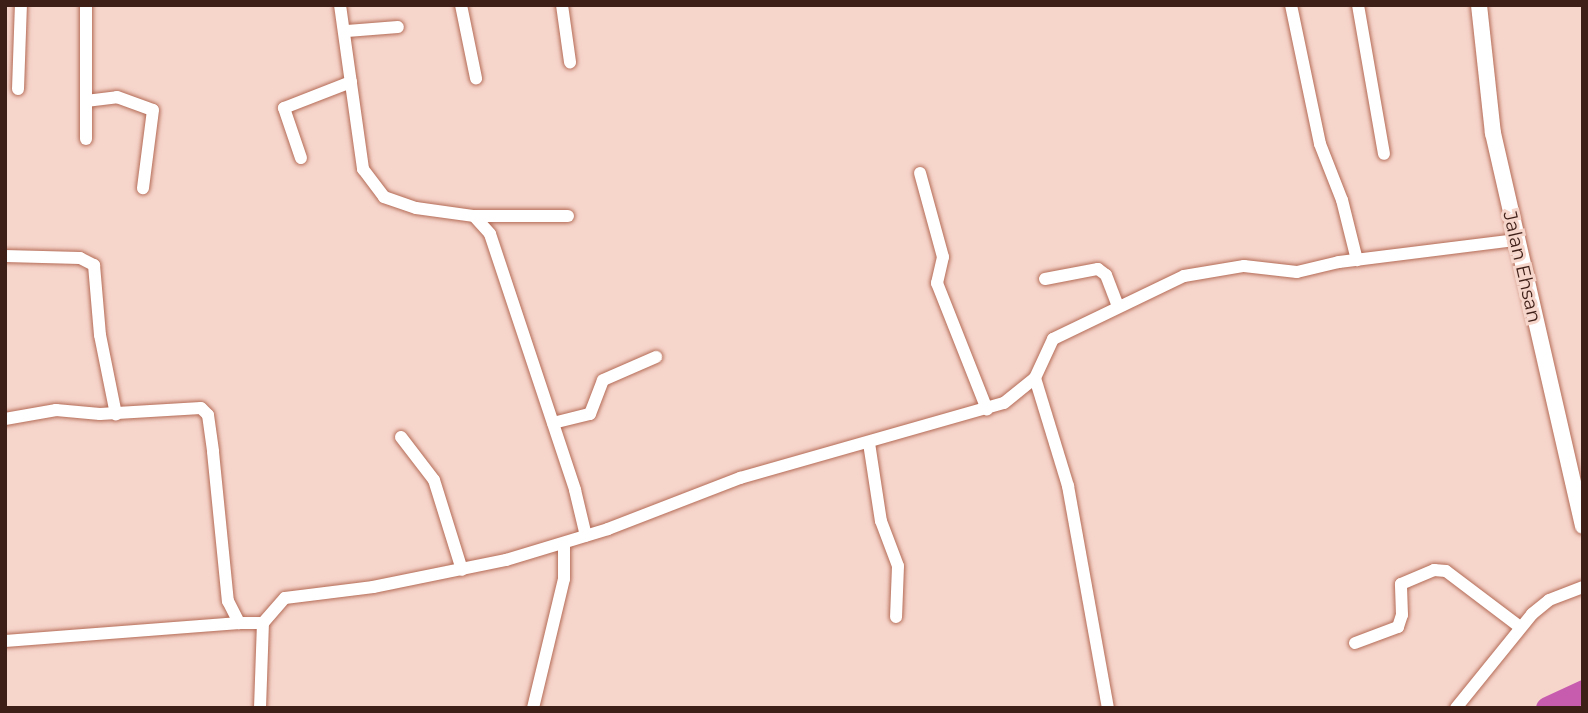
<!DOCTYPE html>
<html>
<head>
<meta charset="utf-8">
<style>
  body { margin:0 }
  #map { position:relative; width:1588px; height:713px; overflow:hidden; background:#f6d5cb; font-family:Montserrat,sans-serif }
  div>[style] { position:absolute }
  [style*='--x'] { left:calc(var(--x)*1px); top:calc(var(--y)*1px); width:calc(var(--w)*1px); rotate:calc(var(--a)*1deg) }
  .river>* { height:23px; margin:-11.5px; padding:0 11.5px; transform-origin:11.5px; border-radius:11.5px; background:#c75caf }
  .roads { filter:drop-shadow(0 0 2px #b46b56) drop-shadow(0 0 2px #b46b56) }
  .minor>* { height:12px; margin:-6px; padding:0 6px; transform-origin:6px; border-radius:6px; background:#fff }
  .major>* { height:16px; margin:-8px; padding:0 8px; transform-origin:8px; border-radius:8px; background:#fff }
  span { translate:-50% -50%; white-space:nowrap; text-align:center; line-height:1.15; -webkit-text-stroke:6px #f6d5cb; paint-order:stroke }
  .street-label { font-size:19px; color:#3e1f17 }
  .frame { position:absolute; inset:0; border:7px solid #3e1f17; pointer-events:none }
</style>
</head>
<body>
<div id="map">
  <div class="river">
    <i style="--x:1547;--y:708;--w:40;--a:-25"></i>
  </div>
  <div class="roads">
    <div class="minor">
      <i style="--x:340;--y:5;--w:166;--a:82"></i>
      <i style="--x:363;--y:169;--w:35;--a:53"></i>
      <i style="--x:384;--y:197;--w:34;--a:19"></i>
      <i style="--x:416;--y:208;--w:59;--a:7.9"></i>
      <i style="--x:474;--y:216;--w:24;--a:48"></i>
      <i style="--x:490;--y:234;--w:270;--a:71.6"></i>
      <i style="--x:575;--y:490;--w:47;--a:76.6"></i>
      <i style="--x:461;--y:5;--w:75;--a:78.4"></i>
      <i style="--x:562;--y:5;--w:58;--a:82"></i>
      <i style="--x:1291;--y:5;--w:142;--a:78.2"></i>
      <i style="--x:1320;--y:144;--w:60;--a:68.6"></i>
      <i style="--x:1342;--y:200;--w:62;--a:76"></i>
      <i style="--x:1358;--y:5;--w:151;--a:80.1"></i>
      <i style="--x:347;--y:31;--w:51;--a:-4.5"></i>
      <i style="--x:18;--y:89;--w:84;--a:-88"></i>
      <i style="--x:86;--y:101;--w:31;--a:-7"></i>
      <i style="--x:117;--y:97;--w:38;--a:20"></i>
      <i style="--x:153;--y:110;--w:79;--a:97.3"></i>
      <i style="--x:86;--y:139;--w:134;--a:-90"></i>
      <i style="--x:301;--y:158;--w:53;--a:-108.8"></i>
      <i style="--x:284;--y:108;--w:72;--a:-21.2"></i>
      <i style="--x:920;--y:173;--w:87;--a:74.7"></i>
      <i style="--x:943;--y:257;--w:27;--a:103"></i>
      <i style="--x:937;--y:283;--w:136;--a:68.4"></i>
      <i style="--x:474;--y:216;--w:94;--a:0"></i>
      <i style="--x:5;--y:256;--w:75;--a:1.5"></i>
      <i style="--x:80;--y:258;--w:16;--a:27"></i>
      <i style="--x:94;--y:265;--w:70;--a:85.1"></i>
      <i style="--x:100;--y:335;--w:81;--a:78.6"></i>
      <i style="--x:1045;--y:279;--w:54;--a:-10.7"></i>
      <i style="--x:1098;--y:269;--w:10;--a:37"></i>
      <i style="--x:1106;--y:275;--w:34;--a:69"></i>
      <i style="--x:1035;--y:378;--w:113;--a:73"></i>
      <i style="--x:1068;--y:486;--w:226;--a:79.8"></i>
      <i style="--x:5;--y:419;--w:52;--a:-10"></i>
      <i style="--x:56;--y:410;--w:44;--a:5.2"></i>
      <i style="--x:100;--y:414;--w:101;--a:-3.4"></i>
      <i style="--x:201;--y:408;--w:10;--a:45"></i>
      <i style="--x:208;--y:415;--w:37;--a:82"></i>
      <i style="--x:213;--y:452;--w:150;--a:84.3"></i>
      <i style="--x:228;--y:601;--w:25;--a:63"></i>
      <i style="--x:239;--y:623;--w:24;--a:0"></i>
      <i style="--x:553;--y:423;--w:38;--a:-14"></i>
      <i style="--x:590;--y:414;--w:36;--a:-69"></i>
      <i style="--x:603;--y:380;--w:58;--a:-23.5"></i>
      <i style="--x:401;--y:437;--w:54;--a:52.5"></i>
      <i style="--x:434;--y:480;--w:94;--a:72.7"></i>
      <i style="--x:869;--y:443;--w:79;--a:81.3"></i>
      <i style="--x:881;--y:521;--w:48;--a:69.3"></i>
      <i style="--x:898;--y:566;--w:51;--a:92.2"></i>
      <i style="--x:5;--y:641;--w:235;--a:-4.4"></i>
      <i style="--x:1355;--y:643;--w:46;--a:-20.4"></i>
      <i style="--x:1398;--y:627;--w:13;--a:-72"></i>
      <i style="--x:1402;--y:615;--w:31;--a:-92"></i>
      <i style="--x:1401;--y:584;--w:36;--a:-23"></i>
      <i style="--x:1434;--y:570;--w:12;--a:5"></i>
      <i style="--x:1446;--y:571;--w:93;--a:37.1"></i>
      <i style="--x:260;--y:708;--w:85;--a:-88"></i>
      <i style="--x:263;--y:623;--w:33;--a:-49"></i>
      <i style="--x:285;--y:598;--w:89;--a:-7.1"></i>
      <i style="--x:373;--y:587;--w:136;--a:-11.5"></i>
      <i style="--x:506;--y:560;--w:107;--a:-16.9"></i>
      <i style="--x:608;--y:529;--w:142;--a:-21.1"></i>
      <i style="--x:740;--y:478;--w:274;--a:-15.9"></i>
      <i style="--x:1004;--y:403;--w:40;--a:-39"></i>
      <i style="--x:1035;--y:378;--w:43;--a:-65.2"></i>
      <i style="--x:1053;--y:339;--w:145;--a:-25.7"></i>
      <i style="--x:1184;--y:276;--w:61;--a:-9.5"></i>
      <i style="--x:1244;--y:266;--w:53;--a:6.5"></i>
      <i style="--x:1297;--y:272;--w:43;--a:-13.4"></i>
      <i style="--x:1339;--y:262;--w:177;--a:-7.1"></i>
      <i style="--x:533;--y:708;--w:133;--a:-76.5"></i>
      <i style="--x:564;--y:579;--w:35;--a:-90"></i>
      <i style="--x:1456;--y:708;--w:121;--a:-51"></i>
      <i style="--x:1532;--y:614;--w:22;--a:-39"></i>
      <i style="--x:1549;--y:600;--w:36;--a:-21"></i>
    </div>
    <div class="major">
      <i style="--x:1479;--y:5;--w:129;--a:83.8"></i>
      <i style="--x:1493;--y:133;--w:403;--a:77.1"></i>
    </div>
  </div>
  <div class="street-label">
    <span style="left:1522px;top:267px;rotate:77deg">Jalan Ehsan</span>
  </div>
  <div class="frame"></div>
</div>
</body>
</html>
